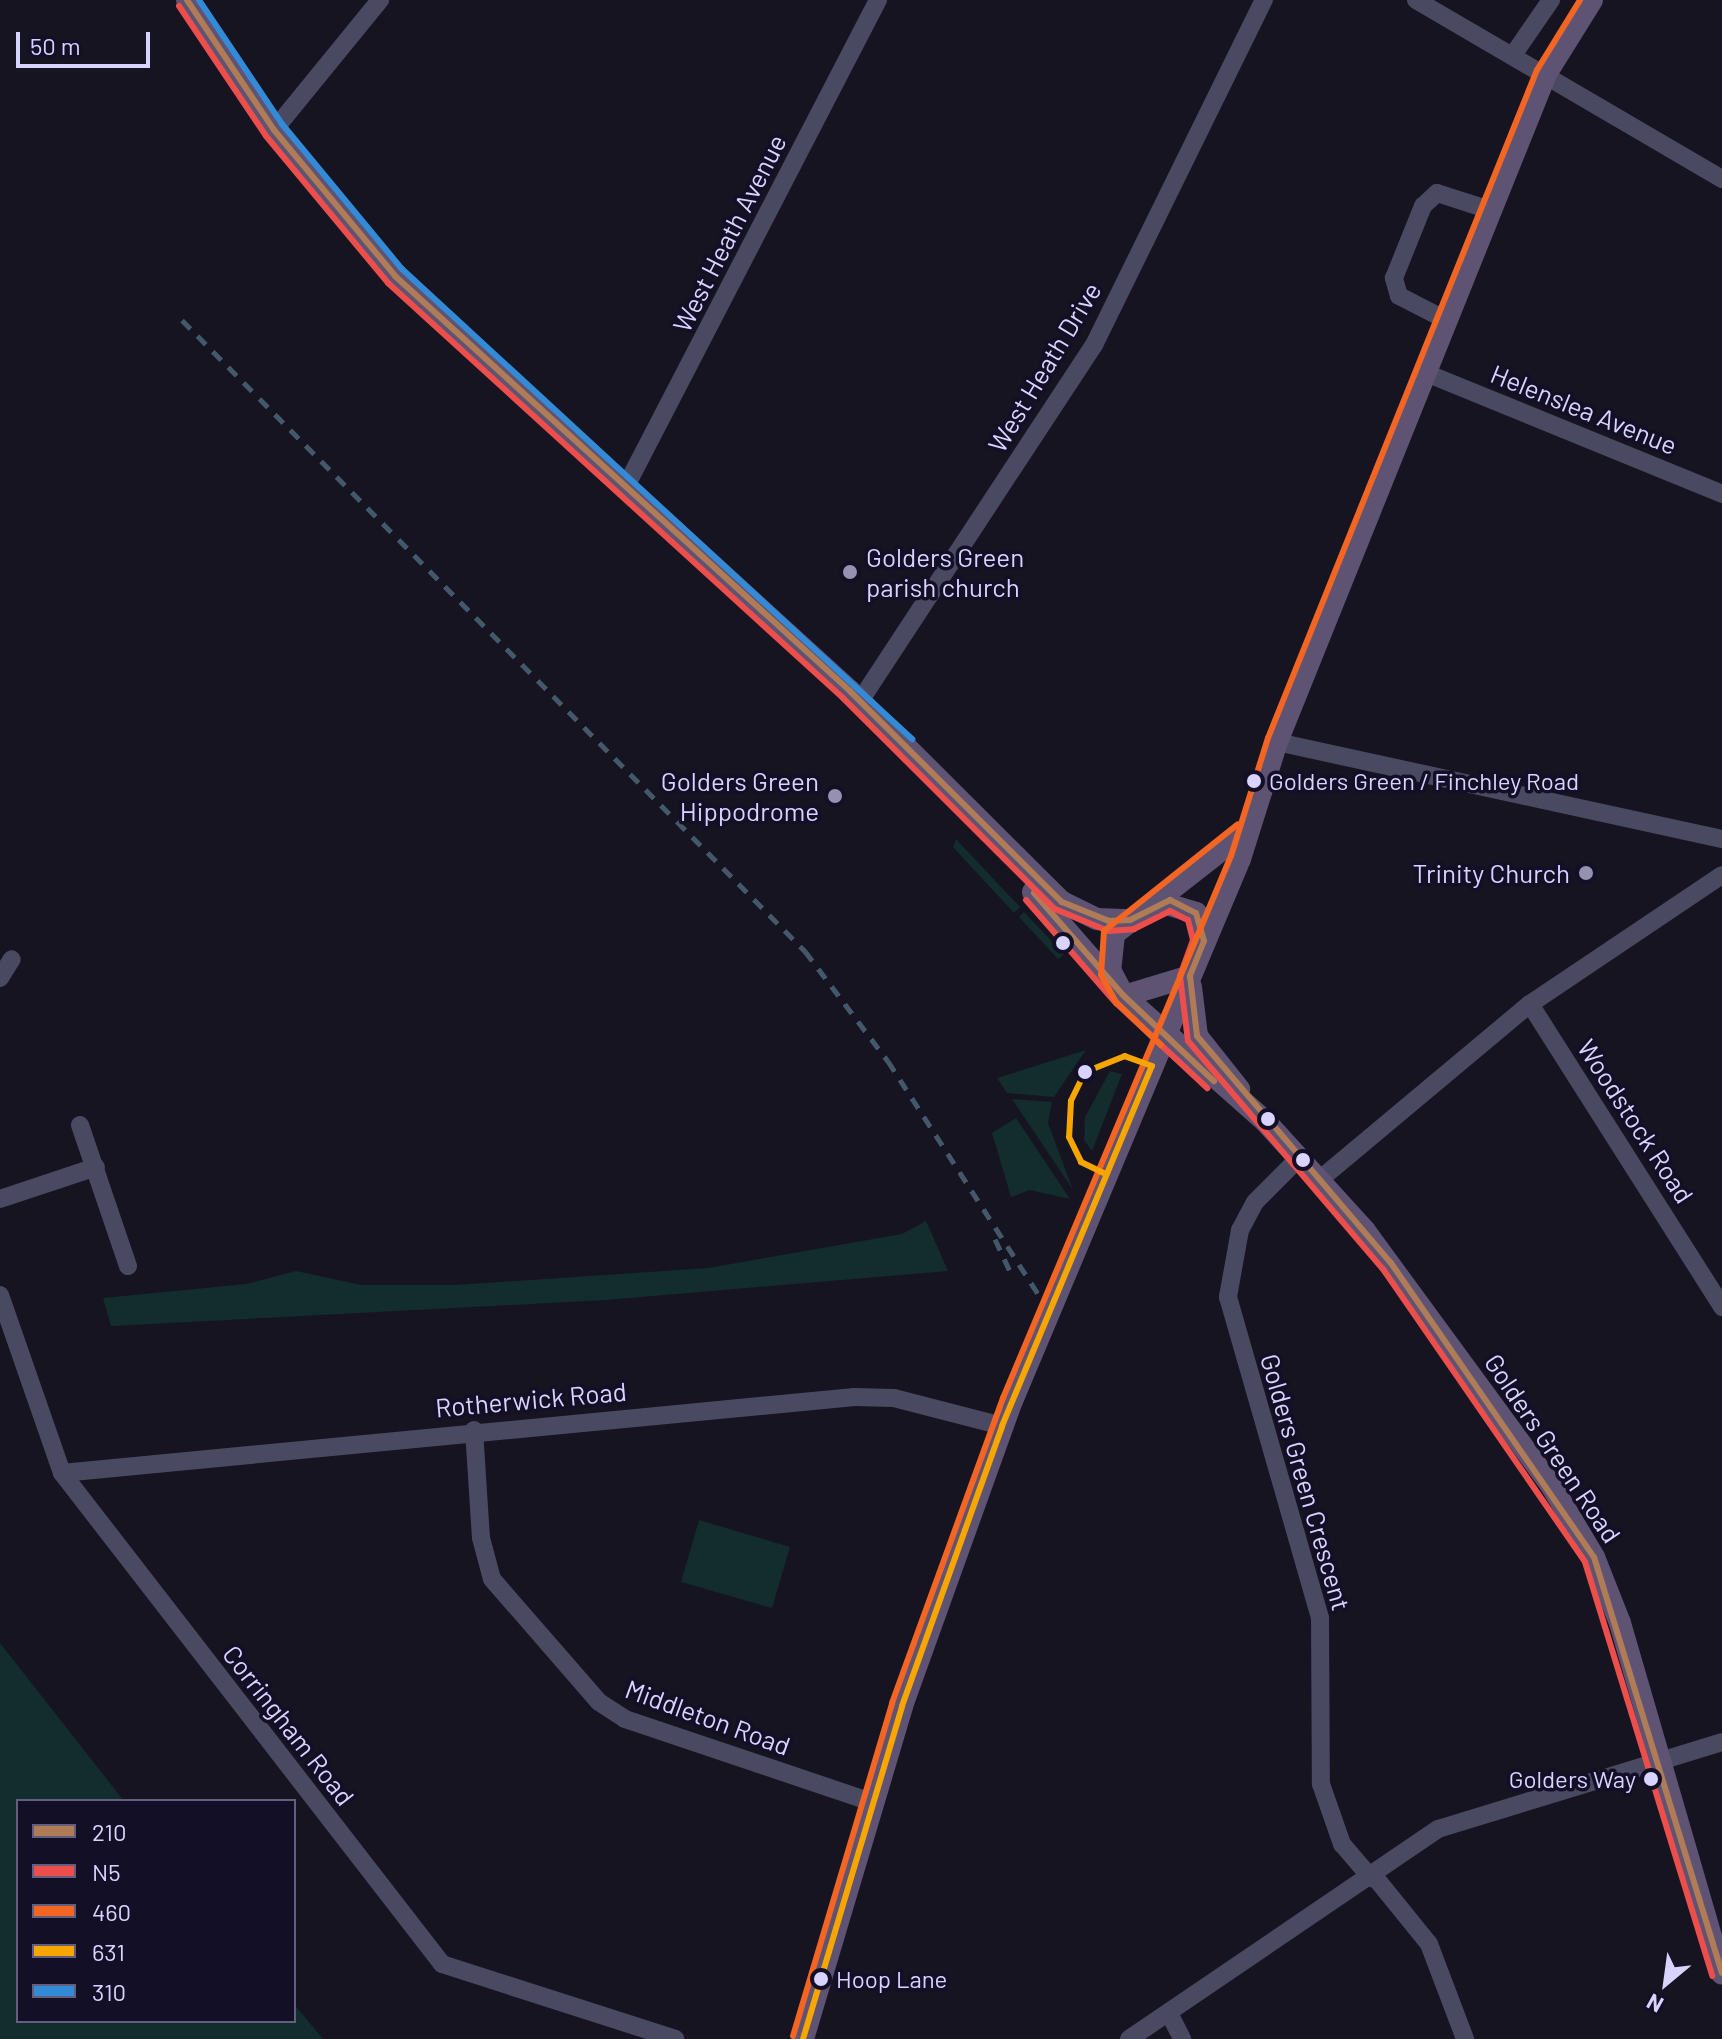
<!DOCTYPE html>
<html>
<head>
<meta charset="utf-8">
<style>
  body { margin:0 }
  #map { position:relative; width:1722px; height:2039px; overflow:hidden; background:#161421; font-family:Barlow,sans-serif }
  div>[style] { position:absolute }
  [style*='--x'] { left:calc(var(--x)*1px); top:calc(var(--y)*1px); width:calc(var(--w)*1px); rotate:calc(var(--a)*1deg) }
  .green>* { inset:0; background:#132c2d }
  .minor>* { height:18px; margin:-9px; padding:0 9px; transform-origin:9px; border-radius:9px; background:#4a4962 }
  .major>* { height:22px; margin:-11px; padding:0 11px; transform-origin:11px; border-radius:11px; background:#5e5373 }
  .rail>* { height:5px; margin-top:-2.5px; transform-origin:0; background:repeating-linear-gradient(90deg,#43596b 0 12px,transparent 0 22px) }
  .bus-1>* { height:6px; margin:-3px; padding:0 3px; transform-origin:3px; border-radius:3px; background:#b07c57 }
  .bus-2>* { height:6px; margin:-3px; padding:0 3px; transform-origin:3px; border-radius:3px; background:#ec4f4b }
  .bus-3>* { height:6px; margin:-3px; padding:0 3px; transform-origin:3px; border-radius:3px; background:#f26522 }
  .bus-4>* { height:6px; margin:-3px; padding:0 3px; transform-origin:3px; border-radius:3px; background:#f7a600 }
  .bus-5>* { height:6px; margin:-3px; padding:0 3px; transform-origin:3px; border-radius:3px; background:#338bd7 }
  .dots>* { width:22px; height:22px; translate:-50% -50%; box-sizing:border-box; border:4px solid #130f26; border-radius:50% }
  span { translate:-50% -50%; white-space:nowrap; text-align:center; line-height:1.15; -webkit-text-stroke:7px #130f26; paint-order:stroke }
  .bus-label { font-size:24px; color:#d9d4ff }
  .left { translate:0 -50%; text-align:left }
  .right { translate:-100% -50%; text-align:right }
  .street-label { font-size:26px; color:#d9d4ff }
  .poi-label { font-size:26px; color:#d9d4ff }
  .legend { position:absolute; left:16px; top:1799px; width:280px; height:224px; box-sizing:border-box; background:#130f26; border:2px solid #625e7d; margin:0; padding:10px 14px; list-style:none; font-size:24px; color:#d9d4ff }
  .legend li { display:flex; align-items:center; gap:16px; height:40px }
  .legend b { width:40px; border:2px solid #625e7d }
  .north { position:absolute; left:1626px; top:1943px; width:80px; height:80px; -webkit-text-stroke:6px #130f26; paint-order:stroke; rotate:209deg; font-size:22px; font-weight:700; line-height:32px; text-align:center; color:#d9d4ff }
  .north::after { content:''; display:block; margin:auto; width:28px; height:36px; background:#d9d4ff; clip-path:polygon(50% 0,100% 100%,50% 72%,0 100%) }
  .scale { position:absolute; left:16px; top:32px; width:134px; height:36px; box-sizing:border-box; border:4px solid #d9d4ff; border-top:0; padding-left:10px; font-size:24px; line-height:28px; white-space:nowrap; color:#d9d4ff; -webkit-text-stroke:6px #130f26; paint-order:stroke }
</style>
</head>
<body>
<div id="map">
  <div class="green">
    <i style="clip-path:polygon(956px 839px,1020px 907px,1014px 913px,953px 847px)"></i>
    <i style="clip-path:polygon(1024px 912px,1064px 954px,1058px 959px,1019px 917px)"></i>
    <i style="clip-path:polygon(1086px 1050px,1054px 1097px,1007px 1093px,997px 1078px)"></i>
    <i style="clip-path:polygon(1110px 1071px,1122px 1074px,1092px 1151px,1084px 1140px,1085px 1117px)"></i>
    <i style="clip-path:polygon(1012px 1099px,1052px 1102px,1048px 1123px,1073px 1190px)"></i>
    <i style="clip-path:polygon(1016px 1118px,1070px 1199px,1030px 1190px,1011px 1197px,992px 1133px)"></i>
    <i style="clip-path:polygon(926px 1221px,948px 1271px,606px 1300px,111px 1326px,103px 1298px,246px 1284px,296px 1271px,361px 1285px,455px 1285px,708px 1268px,902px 1234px)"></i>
    <i style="clip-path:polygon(699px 1520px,790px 1547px,772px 1608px,681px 1582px)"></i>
    <i style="clip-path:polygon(0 1643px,124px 1801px,18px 1801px,18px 2021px,294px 2021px,294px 2004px,323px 2039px,0 2039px)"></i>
  </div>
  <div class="minor">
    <i style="--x:1416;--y:0;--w:355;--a:30.3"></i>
    <i style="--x:1513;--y:55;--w:67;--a:-55.4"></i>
    <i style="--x:274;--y:130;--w:168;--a:-50.8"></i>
    <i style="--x:1446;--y:320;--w:53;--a:-152.9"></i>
    <i style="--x:1399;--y:296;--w:19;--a:-106"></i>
    <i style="--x:1394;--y:278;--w:78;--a:-68.1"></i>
    <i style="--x:1423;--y:206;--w:19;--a:-43"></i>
    <i style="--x:1437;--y:193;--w:56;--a:17.8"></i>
    <i style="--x:1426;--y:373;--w:320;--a:22.2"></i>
    <i style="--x:624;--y:490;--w:552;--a:-62.6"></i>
    <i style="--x:860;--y:701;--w:426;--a:-56.7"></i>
    <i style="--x:1094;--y:345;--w:385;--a:-63.8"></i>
    <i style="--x:1277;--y:742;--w:455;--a:12.3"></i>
    <i style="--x:0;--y:978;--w:22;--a:-58"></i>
    <i style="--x:1530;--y:1004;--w:359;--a:57.6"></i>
    <i style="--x:80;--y:1125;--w:149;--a:71.2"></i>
    <i style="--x:1299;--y:1158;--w:62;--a:135"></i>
    <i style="--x:1255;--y:1202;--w:32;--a:118"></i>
    <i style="--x:1240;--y:1230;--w:68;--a:100.2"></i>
    <i style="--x:1228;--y:1297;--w:334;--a:74"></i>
    <i style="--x:1320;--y:1618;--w:166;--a:89.7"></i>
    <i style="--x:1321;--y:1784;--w:64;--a:70.7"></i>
    <i style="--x:1342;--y:1844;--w:45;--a:49.5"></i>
    <i style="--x:1318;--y:1181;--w:276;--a:-39.9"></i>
    <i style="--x:1530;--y:1004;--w:231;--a:-33.9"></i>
    <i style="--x:0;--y:1199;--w:101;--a:-18.4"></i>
    <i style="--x:0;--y:1295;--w:188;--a:70.8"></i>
    <i style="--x:62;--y:1473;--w:621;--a:52.26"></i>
    <i style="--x:442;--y:1964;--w:245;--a:17.8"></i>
    <i style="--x:474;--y:1430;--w:108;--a:86.3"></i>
    <i style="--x:481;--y:1538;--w:42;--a:75"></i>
    <i style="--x:492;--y:1579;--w:163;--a:49"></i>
    <i style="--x:599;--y:1702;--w:31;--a:33"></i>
    <i style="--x:625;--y:1719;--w:260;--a:18.6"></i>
    <i style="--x:62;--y:1473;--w:796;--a:-5.48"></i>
    <i style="--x:854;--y:1397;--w:40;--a:1.4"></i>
    <i style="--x:894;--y:1398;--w:112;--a:14.5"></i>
    <i style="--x:1374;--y:1876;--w:87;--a:51"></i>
    <i style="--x:1429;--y:1944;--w:102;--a:69.2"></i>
    <i style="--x:1170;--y:2015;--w:27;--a:63"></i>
    <i style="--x:1129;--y:2039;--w:374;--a:-34.2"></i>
    <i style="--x:1438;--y:1829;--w:297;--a:-17"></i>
  </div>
  <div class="major">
    <i style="--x:187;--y:0;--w:156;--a:56.2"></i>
    <i style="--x:274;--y:130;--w:190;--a:50.3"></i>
    <i style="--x:395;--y:276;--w:616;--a:42.37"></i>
    <i style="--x:850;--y:691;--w:299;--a:44.9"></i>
    <i style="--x:1062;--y:902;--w:39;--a:26"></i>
    <i style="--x:1097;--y:919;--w:33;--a:2"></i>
    <i style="--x:1243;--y:833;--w:164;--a:141.9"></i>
    <i style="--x:1114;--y:934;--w:36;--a:96"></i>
    <i style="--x:1110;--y:970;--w:30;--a:62"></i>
    <i style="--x:1124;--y:996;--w:188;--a:41.6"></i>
    <i style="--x:1265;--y:1121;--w:149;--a:47.7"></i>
    <i style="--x:1365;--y:1231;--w:315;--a:53.8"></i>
    <i style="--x:1551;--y:1485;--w:84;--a:59.2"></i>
    <i style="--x:1594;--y:1557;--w:71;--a:68.5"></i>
    <i style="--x:1620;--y:1623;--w:365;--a:73.8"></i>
    <i style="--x:1033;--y:892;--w:122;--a:49"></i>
    <i style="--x:1160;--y:902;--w:38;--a:17"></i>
    <i style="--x:1196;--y:913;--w:29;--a:74"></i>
    <i style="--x:1191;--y:987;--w:49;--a:83"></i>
    <i style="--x:1197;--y:1036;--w:68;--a:51.6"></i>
    <i style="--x:1124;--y:996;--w:69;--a:-16.9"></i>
    <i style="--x:803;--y:2039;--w:347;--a:-73.4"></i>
    <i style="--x:902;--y:1706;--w:324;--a:-70.2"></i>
    <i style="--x:1012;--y:1401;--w:588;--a:-67.19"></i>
    <i style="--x:1240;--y:859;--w:123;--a:-72.5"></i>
    <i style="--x:1277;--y:742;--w:720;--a:-68.07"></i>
    <i style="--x:1546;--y:74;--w:87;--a:-58.1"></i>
  </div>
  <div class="rail">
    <i style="--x:182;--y:320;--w:887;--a:45.37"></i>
    <i style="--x:805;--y:951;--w:138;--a:53"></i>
    <i style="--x:888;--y:1061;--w:281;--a:57.2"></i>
    <i style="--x:995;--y:1239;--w:40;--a:65"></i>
  </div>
  <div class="bus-1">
    <i style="--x:187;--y:0;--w:156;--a:56.2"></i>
    <i style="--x:274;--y:130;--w:190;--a:50.3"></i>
    <i style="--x:395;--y:276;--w:616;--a:42.37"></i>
    <i style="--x:850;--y:691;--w:299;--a:44.9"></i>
    <i style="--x:1062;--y:902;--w:51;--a:22"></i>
    <i style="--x:1109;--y:921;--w:21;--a:-3"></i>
    <i style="--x:1130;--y:920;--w:45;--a:-26.6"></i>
    <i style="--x:1170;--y:900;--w:29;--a:27"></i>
    <i style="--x:1196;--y:913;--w:29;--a:74"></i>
    <i style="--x:1204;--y:941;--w:38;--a:112"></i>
    <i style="--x:1190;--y:976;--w:60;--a:83.3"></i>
    <i style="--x:1197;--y:1036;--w:299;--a:49.5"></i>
    <i style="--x:1391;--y:1263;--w:357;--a:55.4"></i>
    <i style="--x:1594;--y:1557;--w:435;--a:72.9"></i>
    <i style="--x:1034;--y:893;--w:137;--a:48.9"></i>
    <i style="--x:1124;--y:996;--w:124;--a:43.4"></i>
  </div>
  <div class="bus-2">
    <i style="--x:179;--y:6;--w:156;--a:56.2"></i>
    <i style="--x:266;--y:136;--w:191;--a:50.3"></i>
    <i style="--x:388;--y:283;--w:616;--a:42.37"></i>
    <i style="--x:843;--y:698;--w:299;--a:44.9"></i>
    <i style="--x:1055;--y:909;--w:57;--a:22.5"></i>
    <i style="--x:1108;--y:931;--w:26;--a:-4"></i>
    <i style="--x:1134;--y:929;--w:40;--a:-26.6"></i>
    <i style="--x:1170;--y:911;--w:20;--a:27"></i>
    <i style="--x:1188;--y:920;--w:21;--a:76"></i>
    <i style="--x:1193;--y:940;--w:38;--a:110"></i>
    <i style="--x:1180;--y:976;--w:65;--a:83"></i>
    <i style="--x:1188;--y:1041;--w:300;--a:49.5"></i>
    <i style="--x:1383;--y:1269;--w:356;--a:55.4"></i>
    <i style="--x:1585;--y:1562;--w:433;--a:72.9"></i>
    <i style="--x:1026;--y:900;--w:137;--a:48.9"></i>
    <i style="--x:1116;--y:1003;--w:125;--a:43"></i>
  </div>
  <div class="bus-3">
    <i style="--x:1161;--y:1045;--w:62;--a:-136.3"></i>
    <i style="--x:1116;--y:1002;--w:31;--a:-119"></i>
    <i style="--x:1101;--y:975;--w:44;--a:-86.1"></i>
    <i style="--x:1104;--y:931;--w:171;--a:-38.6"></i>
    <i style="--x:793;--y:2036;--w:347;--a:-73.4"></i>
    <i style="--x:892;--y:1703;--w:325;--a:-70"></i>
    <i style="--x:1003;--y:1398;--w:588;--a:-67.19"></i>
    <i style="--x:1231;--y:856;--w:124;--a:-72.6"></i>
    <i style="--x:1268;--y:738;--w:720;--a:-68.07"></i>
    <i style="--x:1537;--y:70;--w:82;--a:-58.4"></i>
  </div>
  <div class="bus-4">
    <i style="--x:803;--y:2039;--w:347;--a:-73.4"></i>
    <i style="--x:902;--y:1706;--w:297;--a:-70.3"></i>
    <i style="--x:1002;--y:1426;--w:390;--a:-67.4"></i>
    <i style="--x:1152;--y:1066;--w:29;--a:-160"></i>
    <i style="--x:1125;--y:1056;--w:43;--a:158.2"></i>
    <i style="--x:1085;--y:1072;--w:32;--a:116"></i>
    <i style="--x:1071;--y:1101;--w:36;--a:93"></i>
    <i style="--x:1069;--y:1137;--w:28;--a:64"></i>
    <i style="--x:1081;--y:1162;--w:28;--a:26"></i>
  </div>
  <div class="bus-5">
    <i style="--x:199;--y:0;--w:149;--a:56.2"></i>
    <i style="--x:282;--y:124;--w:188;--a:50.4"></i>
    <i style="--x:402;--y:269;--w:694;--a:42.66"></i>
  </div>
  <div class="dots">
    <i style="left:850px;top:572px;background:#9591b1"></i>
    <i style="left:1254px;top:781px;background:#d9d4ff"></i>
    <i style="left:835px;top:796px;background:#9591b1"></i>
    <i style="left:1586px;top:873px;background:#9591b1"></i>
    <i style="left:1063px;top:943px;background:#d9d4ff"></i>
    <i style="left:1085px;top:1072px;background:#d9d4ff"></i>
    <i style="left:1268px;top:1119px;background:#d9d4ff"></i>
    <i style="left:1303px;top:1160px;background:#d9d4ff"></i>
    <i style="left:1651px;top:1779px;background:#d9d4ff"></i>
    <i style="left:821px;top:1979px;background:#d9d4ff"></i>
  </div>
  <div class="bus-label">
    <span class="left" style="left:1269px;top:781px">Golders Green / Finchley Road</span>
    <span class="right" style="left:1636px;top:1779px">Golders Way</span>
    <span class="left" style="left:836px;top:1979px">Hoop Lane</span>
  </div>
  <div class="street-label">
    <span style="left:729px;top:233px;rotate:-63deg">West Heath Avenue</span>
    <span style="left:1044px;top:367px;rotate:-59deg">West Heath Drive</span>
    <span style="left:1584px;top:409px;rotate:22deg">Helenslea Avenue</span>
    <span style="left:1636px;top:1121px;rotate:57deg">Woodstock Road</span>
    <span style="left:531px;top:1399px;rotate:-5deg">Rotherwick Road</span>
    <span style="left:1553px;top:1448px;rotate:56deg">Golders Green Road</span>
    <span style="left:1306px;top:1482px;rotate:74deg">Golders Green Crescent</span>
    <span style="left:708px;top:1717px;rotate:20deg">Middleton Road</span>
    <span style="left:289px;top:1725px;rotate:52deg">Corringham Road</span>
  </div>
  <div class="poi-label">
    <span class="left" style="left:866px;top:572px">Golders Green<br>parish church</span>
    <span class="right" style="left:819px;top:796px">Golders Green<br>Hippodrome</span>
    <span class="right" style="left:1570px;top:873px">Trinity Church</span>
  </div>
  <ul class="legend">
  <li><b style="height:10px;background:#b07c57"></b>210</li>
  <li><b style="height:10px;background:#ec4f4b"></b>N5</li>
  <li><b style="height:10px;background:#f26522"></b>460</li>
  <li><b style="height:10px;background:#f7a600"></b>631</li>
  <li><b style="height:10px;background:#338bd7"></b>310</li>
  </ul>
  <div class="north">N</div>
  <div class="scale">50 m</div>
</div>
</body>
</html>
